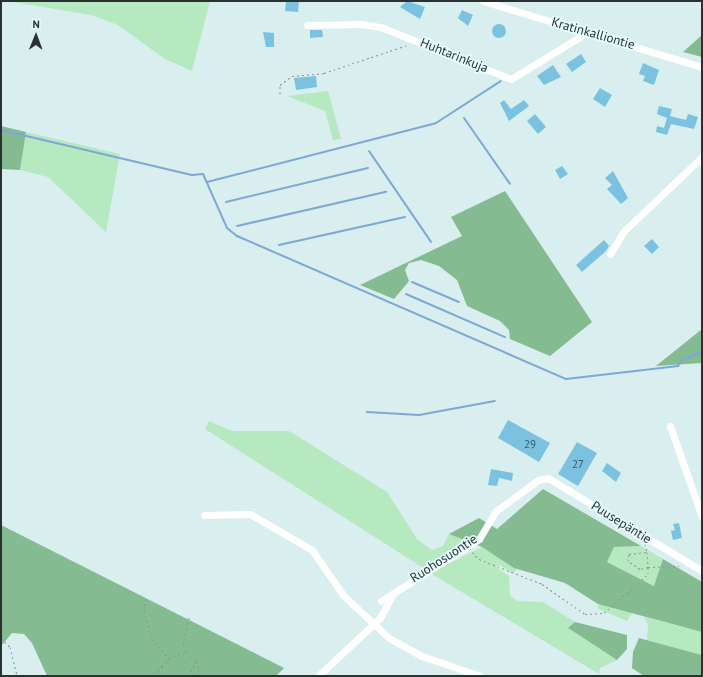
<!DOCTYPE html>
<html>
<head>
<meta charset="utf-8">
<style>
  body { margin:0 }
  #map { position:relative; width:703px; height:677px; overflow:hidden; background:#d9eeef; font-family:"PT Sans",sans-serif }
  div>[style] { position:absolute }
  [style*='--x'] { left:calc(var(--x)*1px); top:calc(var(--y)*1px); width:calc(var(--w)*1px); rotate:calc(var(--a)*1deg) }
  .green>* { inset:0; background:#b6e9bf }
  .forest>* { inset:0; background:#85bb90 }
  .stream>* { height:2px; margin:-1px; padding:0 1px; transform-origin:1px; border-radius:1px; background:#7ca8d7 }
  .building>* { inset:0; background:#7ac2e0 }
  .round { border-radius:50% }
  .path>* { height:1px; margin-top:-0.5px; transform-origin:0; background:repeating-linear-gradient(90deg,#879596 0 2px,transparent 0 5px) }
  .minor>* { height:7px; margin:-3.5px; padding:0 3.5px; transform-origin:3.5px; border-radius:3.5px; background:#fff }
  span { translate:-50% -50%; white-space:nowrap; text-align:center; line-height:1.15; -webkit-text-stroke:3.5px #e6fcfd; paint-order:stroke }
  .number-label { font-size:11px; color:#3d555d }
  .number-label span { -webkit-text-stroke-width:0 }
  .street-label { font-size:13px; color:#293131 }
  .frame { position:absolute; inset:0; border:2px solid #293131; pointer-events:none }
  .north { position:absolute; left:16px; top:16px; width:40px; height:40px; -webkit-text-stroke:3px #e6fcfd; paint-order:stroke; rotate:1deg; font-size:11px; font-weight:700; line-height:16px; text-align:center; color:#293131 }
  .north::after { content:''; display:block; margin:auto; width:14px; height:18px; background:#293131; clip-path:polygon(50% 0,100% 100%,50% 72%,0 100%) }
</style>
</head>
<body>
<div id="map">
  <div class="green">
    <i style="clip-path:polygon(7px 1px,210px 1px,192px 71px,165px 59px,118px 25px,91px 15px)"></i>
    <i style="clip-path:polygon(328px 91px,341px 139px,333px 140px,325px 111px,287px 96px)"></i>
    <i style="clip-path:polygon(26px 132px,120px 154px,106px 232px,48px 177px,20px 170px)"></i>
    <i style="clip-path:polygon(209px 421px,232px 431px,289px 431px,387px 492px,417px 539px,432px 550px,443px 546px,449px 534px,470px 542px,425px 569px,205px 429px)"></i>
    <i style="clip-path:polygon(641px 546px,663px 559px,655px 586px,607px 562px,614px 547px)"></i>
    <i style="clip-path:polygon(482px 547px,517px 569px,513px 573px,499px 565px,496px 567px,509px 576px,510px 596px,518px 601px,543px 602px,575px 622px,568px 628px,617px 660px,600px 668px,599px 674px,430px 573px)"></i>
    <i style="clip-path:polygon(598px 604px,632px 613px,627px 621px,598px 609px)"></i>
    <i style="clip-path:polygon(644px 617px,702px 632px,702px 655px,647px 640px,648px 624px)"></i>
  </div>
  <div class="forest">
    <i style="clip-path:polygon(702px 35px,702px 57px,683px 52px)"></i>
    <i style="clip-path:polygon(1px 126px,26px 132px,20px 170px,1px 169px)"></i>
    <i style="clip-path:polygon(505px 191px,592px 322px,550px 356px,510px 339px,509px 330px,500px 321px,467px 306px,457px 280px,439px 266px,421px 260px,409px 263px,405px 270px,409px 281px,394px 299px,360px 285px,462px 236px,451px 217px)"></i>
    <i style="clip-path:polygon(702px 329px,702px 363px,656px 366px)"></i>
    <i style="clip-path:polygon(543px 489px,641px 546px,614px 547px,607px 562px,654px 586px,663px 559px,702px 582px,702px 632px,598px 604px,565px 583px,514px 568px,482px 547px,449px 534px,479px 518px,497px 529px)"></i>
    <i style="clip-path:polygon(1px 525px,284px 668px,276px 676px,47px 676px,32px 643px,24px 634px,12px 633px,1px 646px)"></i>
    <i style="clip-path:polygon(575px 622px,627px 635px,627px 649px,617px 660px,568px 628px)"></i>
    <i style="clip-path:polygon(639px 638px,702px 655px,702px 676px,644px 676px,632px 668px,633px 652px)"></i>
  </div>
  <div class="stream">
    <i style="--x:464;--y:118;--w:80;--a:55.1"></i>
    <i style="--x:1;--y:130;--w:196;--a:13.3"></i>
    <i style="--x:192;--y:175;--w:11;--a:-5"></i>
    <i style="--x:203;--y:174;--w:59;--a:66"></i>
    <i style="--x:227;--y:228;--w:13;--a:39"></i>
    <i style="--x:237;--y:236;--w:359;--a:23.5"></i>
    <i style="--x:566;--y:379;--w:113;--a:-6.6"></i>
    <i style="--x:678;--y:366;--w:7;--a:-56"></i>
    <i style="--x:682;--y:360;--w:22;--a:-24"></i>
    <i style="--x:369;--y:151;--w:110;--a:55.7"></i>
    <i style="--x:207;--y:182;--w:236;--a:-14.4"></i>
    <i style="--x:436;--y:123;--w:77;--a:-32.9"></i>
    <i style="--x:226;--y:202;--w:146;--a:-13.5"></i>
    <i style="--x:237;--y:226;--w:153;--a:-12.9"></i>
    <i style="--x:279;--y:245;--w:129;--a:-12.5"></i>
    <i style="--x:412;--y:282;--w:51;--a:23.1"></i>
    <i style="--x:406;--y:294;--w:108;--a:23.5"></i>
    <i style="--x:367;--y:412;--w:52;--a:3.3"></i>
    <i style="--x:419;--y:415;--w:77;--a:-10.4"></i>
  </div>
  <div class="building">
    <i style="clip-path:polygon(286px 1px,299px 1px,298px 12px,285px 11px)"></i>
    <i style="clip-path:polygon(407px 1px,425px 7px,420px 19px,400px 7px)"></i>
    <i style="clip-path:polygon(462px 10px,473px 15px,468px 26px,458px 18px)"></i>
    <i class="round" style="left:492px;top:24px;width:14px;height:14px"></i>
    <i style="clip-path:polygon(310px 30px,322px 30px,323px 37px,310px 38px)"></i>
    <i style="clip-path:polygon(263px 32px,274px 33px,274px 47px,266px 47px)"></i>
    <i style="clip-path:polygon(581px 54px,586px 62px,572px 72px,566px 64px)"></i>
    <i style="clip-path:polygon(643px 63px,659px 70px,654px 85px,643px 81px,645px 76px,639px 74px)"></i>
    <i style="clip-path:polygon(553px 65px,561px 77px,544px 85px,537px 76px)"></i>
    <i style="clip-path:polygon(316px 76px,317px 87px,296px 90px,294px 78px)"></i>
    <i style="clip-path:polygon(600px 88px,612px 95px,605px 107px,593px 99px)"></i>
    <i style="clip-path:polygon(504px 100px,511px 109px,524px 100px,529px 106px,509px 121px,500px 103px)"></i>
    <i style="clip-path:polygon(659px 106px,672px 109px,670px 116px,686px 120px,688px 114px,698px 117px,694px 129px,671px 124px,667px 135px,656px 132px,657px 126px,664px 128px,667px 118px,657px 114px)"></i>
    <i style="clip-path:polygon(535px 114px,546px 127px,538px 134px,527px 121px)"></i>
    <i style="clip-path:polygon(562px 166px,568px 174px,560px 179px,555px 170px)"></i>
    <i style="clip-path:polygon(613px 171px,628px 198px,621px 204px,607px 189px,612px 185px,605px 178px)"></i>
    <i style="clip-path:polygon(652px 239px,659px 247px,652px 254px,644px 246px)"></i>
    <i style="clip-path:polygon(604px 240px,609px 246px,606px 251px,582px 272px,576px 265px)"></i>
    <i style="clip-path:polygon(508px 420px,550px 443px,539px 462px,498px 438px)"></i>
    <i style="clip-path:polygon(577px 442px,597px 453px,578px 486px,558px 474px)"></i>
    <i style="clip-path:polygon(607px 463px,621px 473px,616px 482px,602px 471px)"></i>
    <i style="clip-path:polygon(491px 469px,513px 473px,512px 481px,499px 478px,497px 486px,488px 485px)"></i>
    <i style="clip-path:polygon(679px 523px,682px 538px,673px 540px,671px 531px,675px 530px,673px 524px)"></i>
  </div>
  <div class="path">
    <i style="--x:280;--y:94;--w:9;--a:-90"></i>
    <i style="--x:280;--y:85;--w:15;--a:-37"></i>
    <i style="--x:292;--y:76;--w:32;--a:-5"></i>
    <i style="--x:324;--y:73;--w:88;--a:-18.6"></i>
    <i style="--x:645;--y:544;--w:8;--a:76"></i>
    <i style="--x:647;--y:552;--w:15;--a:86"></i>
    <i style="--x:648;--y:567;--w:8;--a:166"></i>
    <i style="--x:640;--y:569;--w:14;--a:-146"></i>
    <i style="--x:628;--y:561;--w:7;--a:-82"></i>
    <i style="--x:629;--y:554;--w:18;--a:-6"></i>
    <i style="--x:472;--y:552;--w:10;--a:45"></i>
    <i style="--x:479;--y:559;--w:68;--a:21.6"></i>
    <i style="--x:542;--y:584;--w:52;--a:34.9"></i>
    <i style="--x:585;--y:614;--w:19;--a:-3"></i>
    <i style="--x:604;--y:613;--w:59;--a:-41.6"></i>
    <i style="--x:648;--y:574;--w:7;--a:-90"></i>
    <i style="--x:648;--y:567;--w:31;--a:-2"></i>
    <i style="--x:146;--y:599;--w:12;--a:99"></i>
    <i style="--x:144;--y:611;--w:29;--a:74"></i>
    <i style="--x:152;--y:639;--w:27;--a:48"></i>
    <i style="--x:1;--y:638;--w:13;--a:45"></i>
    <i style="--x:10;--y:647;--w:30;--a:76"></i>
    <i style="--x:186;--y:651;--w:8;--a:-113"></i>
    <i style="--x:183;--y:644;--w:27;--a:-77"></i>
    <i style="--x:150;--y:676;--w:30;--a:-41"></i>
    <i style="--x:173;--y:656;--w:15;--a:-16"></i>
    <i style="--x:187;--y:652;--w:13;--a:42"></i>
    <i style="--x:197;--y:661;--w:15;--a:79"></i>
    <i style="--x:155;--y:676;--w:14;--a:-54"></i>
    <i style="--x:188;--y:676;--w:17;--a:-59"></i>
  </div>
  <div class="minor">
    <i style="--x:483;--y:1;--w:229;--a:16.8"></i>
    <i style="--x:307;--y:25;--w:54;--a:-1.1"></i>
    <i style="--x:361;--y:24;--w:20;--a:9"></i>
    <i style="--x:381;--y:27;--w:140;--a:21.8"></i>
    <i style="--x:511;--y:79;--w:90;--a:-31.4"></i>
    <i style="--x:610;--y:254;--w:27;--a:-59"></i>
    <i style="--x:624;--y:231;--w:108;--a:-43.5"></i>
    <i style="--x:670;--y:426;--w:96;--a:70.6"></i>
    <i style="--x:204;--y:515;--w:46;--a:-1.2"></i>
    <i style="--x:250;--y:514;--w:72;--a:30.1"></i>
    <i style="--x:312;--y:550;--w:55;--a:55.4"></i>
    <i style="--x:343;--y:595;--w:63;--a:43.1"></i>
    <i style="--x:389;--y:638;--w:38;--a:29"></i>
    <i style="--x:422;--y:656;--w:61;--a:19"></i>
    <i style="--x:381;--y:601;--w:116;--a:-32.3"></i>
    <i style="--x:479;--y:539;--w:33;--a:-59"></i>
    <i style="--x:496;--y:511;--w:52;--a:-36.4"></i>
    <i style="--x:538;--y:480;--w:10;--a:-11"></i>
    <i style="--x:548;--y:478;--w:180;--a:31.1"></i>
    <i style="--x:318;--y:676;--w:85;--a:-43.1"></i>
    <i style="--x:380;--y:618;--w:26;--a:-62"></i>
  </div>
  <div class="number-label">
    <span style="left:530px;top:444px">29</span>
    <span style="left:578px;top:464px">27</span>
  </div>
  <div class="street-label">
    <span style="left:593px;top:34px;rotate:16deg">Kratinkalliontie</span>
    <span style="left:454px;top:56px;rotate:22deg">Huhtarinkuja</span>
    <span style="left:621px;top:523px;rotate:32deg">Puusepäntie</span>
    <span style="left:444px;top:559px;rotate:-33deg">Ruohosuontie</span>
  </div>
  <div class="frame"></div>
  <div class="north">N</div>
</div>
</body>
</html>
